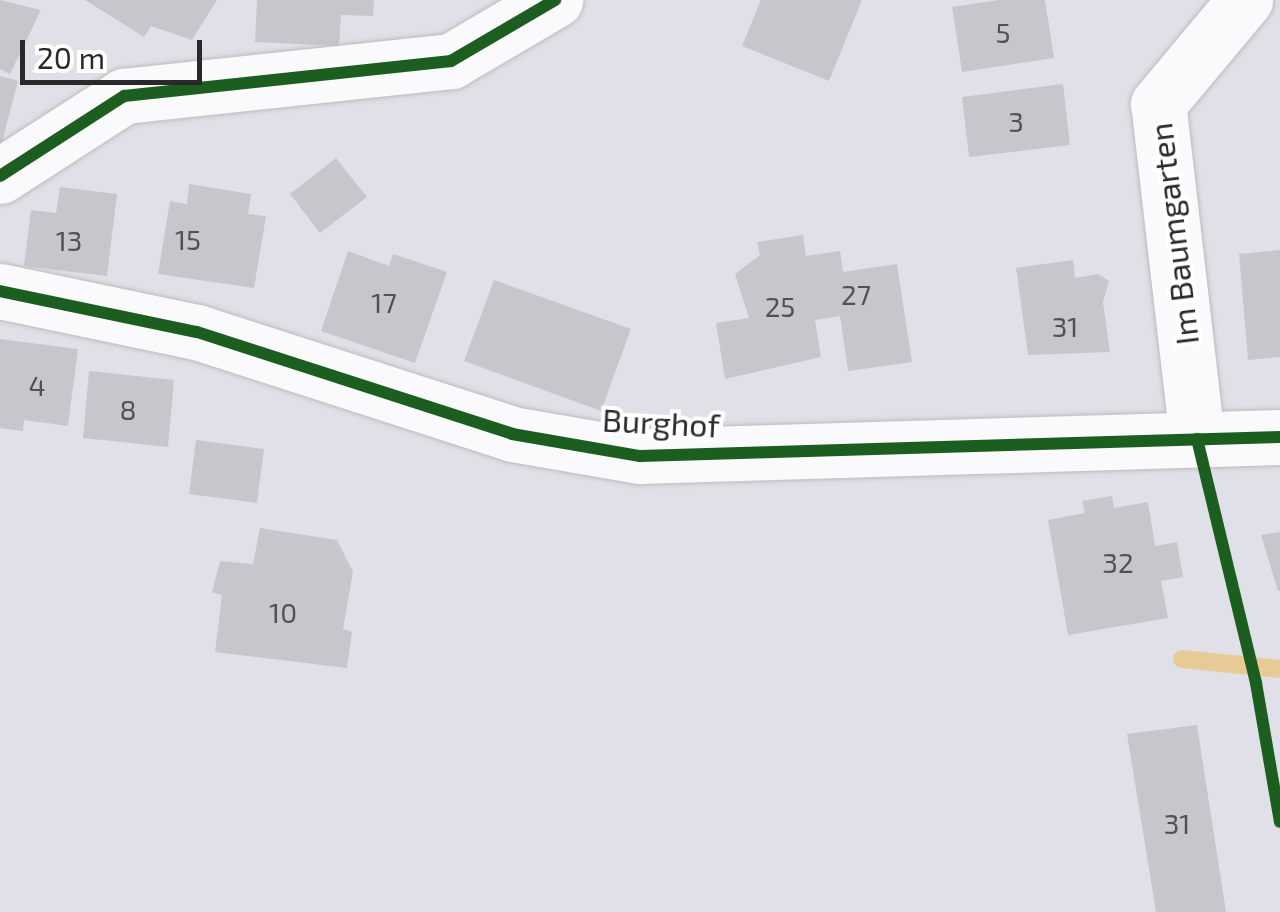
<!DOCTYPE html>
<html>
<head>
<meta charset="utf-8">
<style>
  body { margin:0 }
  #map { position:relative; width:1280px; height:912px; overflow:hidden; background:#e0e0e8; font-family:"Exo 2",sans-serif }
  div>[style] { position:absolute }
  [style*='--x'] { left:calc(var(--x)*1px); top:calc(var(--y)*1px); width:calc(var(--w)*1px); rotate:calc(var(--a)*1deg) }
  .stream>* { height:18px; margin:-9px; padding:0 9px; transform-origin:9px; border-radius:9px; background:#e7ca95 }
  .building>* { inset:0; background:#c6c6cd }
  .roads { filter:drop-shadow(0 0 2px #bdbdbe) drop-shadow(0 0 2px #bdbdbe) }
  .street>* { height:55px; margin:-27.5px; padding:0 27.5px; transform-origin:27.5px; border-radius:27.5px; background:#fafafc }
  .cycleway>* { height:12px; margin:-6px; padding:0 6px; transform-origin:6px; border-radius:6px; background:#1b5e20 }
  span { translate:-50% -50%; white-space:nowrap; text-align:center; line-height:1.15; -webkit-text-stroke:8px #fff; paint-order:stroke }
  .number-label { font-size:28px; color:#525254 }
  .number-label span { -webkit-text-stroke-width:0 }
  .street-label { font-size:32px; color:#292929 }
  .scale { position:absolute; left:20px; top:40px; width:182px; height:45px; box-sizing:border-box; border:5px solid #292929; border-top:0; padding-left:12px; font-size:30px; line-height:35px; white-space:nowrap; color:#292929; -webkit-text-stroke:8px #fff; paint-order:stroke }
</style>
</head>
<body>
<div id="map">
  <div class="stream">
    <i style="--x:1182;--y:659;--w:99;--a:5.8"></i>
  </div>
  <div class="building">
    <i style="clip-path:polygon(0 0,41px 10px,10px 74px,0 69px)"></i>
    <i style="clip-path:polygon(85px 0,217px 0,192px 40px,151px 26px,144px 37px)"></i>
    <i style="clip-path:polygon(257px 0,374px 0,373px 16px,341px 15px,339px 46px,255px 42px)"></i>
    <i style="clip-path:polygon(761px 0,862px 0,829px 81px,742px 46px)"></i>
    <i style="clip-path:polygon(999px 0,1045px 0,1054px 58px,962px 72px,952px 7px)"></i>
    <i style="clip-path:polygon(0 76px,18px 81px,1px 146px,0 146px)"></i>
    <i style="clip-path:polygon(1063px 84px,1070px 145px,969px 157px,962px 97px)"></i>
    <i style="clip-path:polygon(336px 158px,367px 197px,320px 233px,290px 194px)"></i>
    <i style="clip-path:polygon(189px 184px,251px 194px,248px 214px,266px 216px,254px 288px,158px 274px,170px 201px,187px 204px)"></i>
    <i style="clip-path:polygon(60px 187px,117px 194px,107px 276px,24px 266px,31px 210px,56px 213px)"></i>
    <i style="clip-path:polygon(803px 235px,806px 256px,840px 251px,843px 272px,897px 264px,912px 362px,848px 371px,840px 316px,815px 320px,821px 357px,725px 379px,716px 323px,749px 318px,735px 274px,760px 255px,757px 242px)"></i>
    <i style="clip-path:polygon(1280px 250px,1280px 357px,1248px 360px,1239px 254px)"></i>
    <i style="clip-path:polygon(348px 251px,389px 266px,393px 254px,447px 272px,415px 363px,321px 331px)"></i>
    <i style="clip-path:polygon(1073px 260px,1075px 278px,1098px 274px,1109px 281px,1103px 302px,1110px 352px,1028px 355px,1016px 268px)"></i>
    <i style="clip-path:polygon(494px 280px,631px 329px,601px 411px,464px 361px)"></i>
    <i style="clip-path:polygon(0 339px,78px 349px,68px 426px,24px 420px,23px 431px,0 428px)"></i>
    <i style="clip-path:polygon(89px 371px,174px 380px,168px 447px,83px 438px)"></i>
    <i style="clip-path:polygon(196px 440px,264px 449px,257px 503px,189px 494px)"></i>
    <i style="clip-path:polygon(1112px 496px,1114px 508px,1148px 502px,1155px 546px,1177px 542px,1183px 577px,1161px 581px,1168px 618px,1068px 635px,1048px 520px,1085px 513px,1082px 501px)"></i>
    <i style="clip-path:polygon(260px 528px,337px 540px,353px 572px,343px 629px,352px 632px,347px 668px,215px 652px,222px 595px,212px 592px,220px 561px,253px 564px)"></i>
    <i style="clip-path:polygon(1280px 532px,1280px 591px,1278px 591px,1261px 535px)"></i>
    <i style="clip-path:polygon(1197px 725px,1226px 912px,1156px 912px,1127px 734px)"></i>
  </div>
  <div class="roads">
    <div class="street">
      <i style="--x:0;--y:176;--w:148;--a:-32.8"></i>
      <i style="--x:124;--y:96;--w:329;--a:-6.1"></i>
      <i style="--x:451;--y:61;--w:121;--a:-30.4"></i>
      <i style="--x:0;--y:291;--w:201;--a:11.8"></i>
      <i style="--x:197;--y:332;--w:331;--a:17.9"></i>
      <i style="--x:512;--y:434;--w:130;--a:9.8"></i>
      <i style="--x:640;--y:456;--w:640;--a:-1.7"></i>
      <i style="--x:1197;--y:439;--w:337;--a:-96.6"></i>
      <i style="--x:1158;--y:104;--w:136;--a:-50.1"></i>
    </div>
  </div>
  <div class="cycleway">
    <i style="--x:0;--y:176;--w:148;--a:-32.8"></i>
    <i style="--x:124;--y:96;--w:329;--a:-6.1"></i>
    <i style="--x:451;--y:61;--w:121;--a:-30.4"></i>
    <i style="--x:0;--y:291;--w:201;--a:11.8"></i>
    <i style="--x:197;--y:332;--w:331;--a:17.9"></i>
    <i style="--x:512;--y:434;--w:130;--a:9.8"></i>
    <i style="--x:640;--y:456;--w:640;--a:-1.7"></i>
    <i style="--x:1197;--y:439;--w:251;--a:76.4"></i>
    <i style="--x:1256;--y:683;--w:141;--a:80.2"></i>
  </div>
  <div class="number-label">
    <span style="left:1003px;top:32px">5</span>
    <span style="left:1016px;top:121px">3</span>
    <span style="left:188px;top:239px">15</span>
    <span style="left:69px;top:240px">13</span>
    <span style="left:856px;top:294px">27</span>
    <span style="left:384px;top:302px">17</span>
    <span style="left:780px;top:306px">25</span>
    <span style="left:1065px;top:326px">31</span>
    <span style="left:37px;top:385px">4</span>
    <span style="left:128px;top:409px">8</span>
    <span style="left:1118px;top:562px">32</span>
    <span style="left:283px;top:612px">10</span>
    <span style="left:1177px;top:823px">31</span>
  </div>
  <div class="street-label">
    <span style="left:1173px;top:234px;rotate:-97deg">Im Baumgarten</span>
    <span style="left:661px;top:422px;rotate:3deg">Burghof</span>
  </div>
  <div class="scale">20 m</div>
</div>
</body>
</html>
